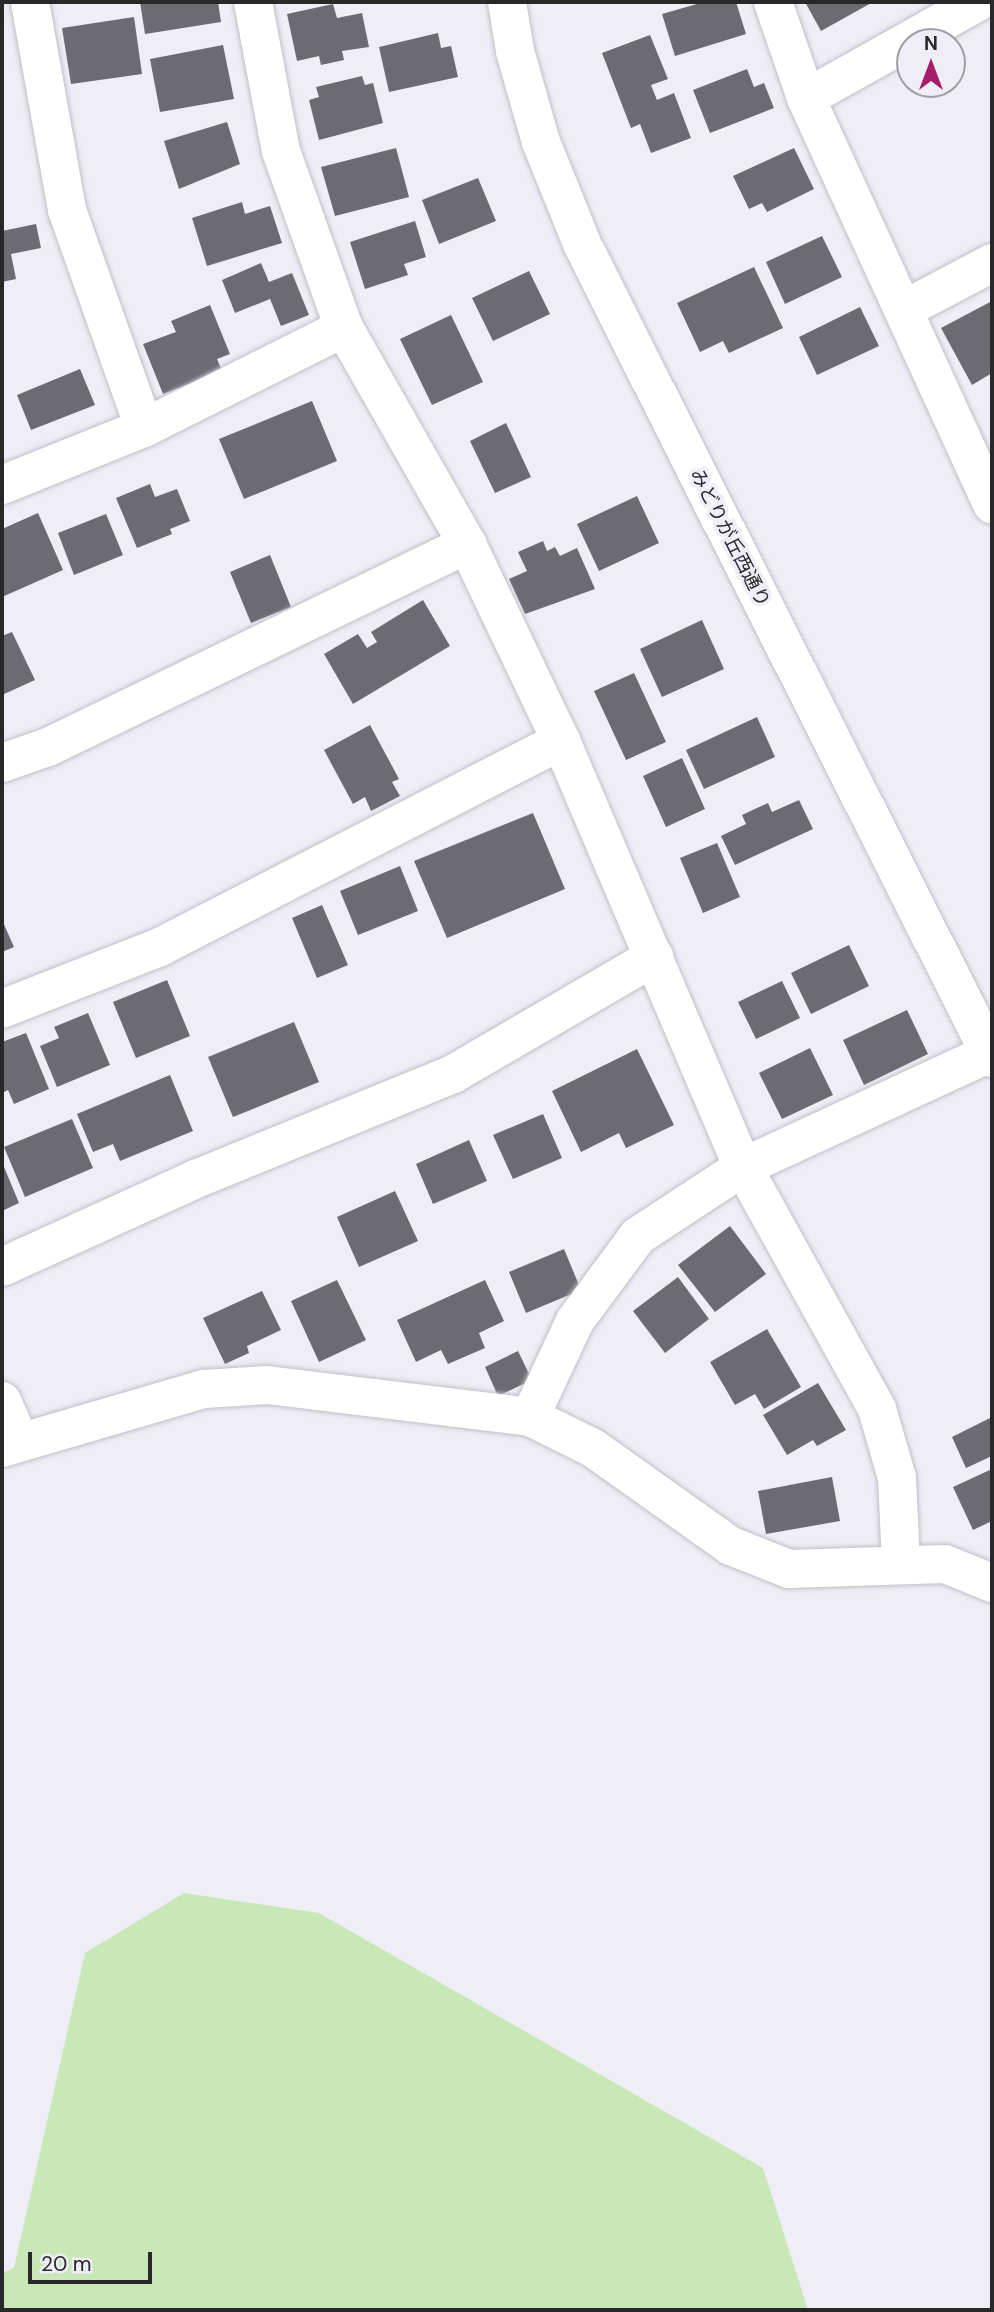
<!DOCTYPE html>
<html>
<head>
<meta charset="utf-8">
<style>
  body { margin:0 }
  #map { position:relative; width:994px; height:2312px; overflow:hidden; background:#efedf5; font-family:"DM Sans","Noto Sans JP",sans-serif }
  div>[style] { position:absolute }
  [style*='--x'] { left:calc(var(--x)*1px); top:calc(var(--y)*1px); width:calc(var(--w)*1px); rotate:calc(var(--a)*1deg) }
  .green>* { inset:0; background:#c8e9b7 }
  .building>* { inset:0; background:#6c6b72 }
  .roads { filter:drop-shadow(0 0 2px #c1bfc6) drop-shadow(0 0 2px #c1bfc6) }
  .street>* { height:38px; margin:-19px; padding:0 19px; transform-origin:19px; border-radius:19px; background:#fff }
  .secondary>* { height:38px; margin:-19px; padding:0 19px; transform-origin:19px; border-radius:19px; background:#fff }
  span { translate:-50% -50%; white-space:nowrap; text-align:center; line-height:1.15; -webkit-text-stroke:7px #efedf5; paint-order:stroke }
  .street-label { font-size:19px; color:#28282a }
  .frame { position:absolute; inset:0; border:4px solid #28282a; pointer-events:none }
  .north { position:absolute; left:896px; top:28px; width:70px; height:70px; box-sizing:border-box; background:#efedf5; border:2px solid #9f9ea4; border-radius:50%; rotate:0deg; font-size:19px; font-weight:700; line-height:28px; text-align:center; color:#28282a }
  .north::after { content:''; display:block; margin:auto; width:24px; height:32px; background:#a41f6b; clip-path:polygon(50% 0,100% 100%,50% 72%,0 100%) }
  .scale { position:absolute; left:28px; top:2252px; width:124px; height:32px; box-sizing:border-box; border:4px solid #28282a; border-top:0; padding-left:9px; font-size:21px; line-height:24px; white-space:nowrap; color:#28282a; -webkit-text-stroke:5px #efedf5; paint-order:stroke }
</style>
</head>
<body>
<div id="map">
  <div class="green">
    <i style="clip-path:polygon(184px 1893px,319px 1913px,763px 2168px,808px 2310px,2px 2310px,2px 2273px,14px 2268px,85px 1953px)"></i>
  </div>
  <div class="building">
    <i style="clip-path:polygon(140px 2px,218px 2px,221px 22px,145px 34px)"></i>
    <i style="clip-path:polygon(704px 2px,736px 2px,746px 34px,675px 56px,662px 14px)"></i>
    <i style="clip-path:polygon(805px 2px,873px 2px,821px 31px)"></i>
    <i style="clip-path:polygon(333px 4px,337px 18px,362px 13px,369px 47px,342px 51px,344px 60px,321px 65px,319px 56px,297px 61px,287px 14px)"></i>
    <i style="clip-path:polygon(134px 17px,142px 74px,71px 84px,62px 28px)"></i>
    <i style="clip-path:polygon(438px 33px,441px 48px,451px 46px,458px 77px,389px 92px,379px 47px)"></i>
    <i style="clip-path:polygon(650px 35px,668px 79px,651px 85px,657px 100px,674px 93px,691px 138px,651px 153px,640px 124px,631px 128px,602px 53px)"></i>
    <i style="clip-path:polygon(223px 45px,234px 99px,160px 112px,150px 59px)"></i>
    <i style="clip-path:polygon(747px 69px,754px 87px,764px 83px,774px 108px,710px 133px,693px 90px)"></i>
    <i style="clip-path:polygon(362px 76px,365px 85px,373px 83px,383px 123px,319px 140px,309px 100px,319px 97px,316px 87px)"></i>
    <i style="clip-path:polygon(227px 122px,240px 164px,179px 189px,164px 141px)"></i>
    <i style="clip-path:polygon(396px 148px,409px 197px,335px 216px,321px 167px)"></i>
    <i style="clip-path:polygon(794px 148px,814px 189px,767px 212px,762px 203px,749px 209px,733px 176px)"></i>
    <i style="clip-path:polygon(478px 178px,496px 221px,439px 244px,422px 200px)"></i>
    <i style="clip-path:polygon(242px 202px,245px 214px,270px 206px,282px 243px,207px 266px,192px 218px)"></i>
    <i style="clip-path:polygon(415px 221px,426px 257px,404px 264px,408px 275px,365px 289px,350px 242px)"></i>
    <i style="clip-path:polygon(36px 224px,41px 248px,11px 254px,16px 279px,2px 282px,2px 231px)"></i>
    <i style="clip-path:polygon(822px 236px,842px 277px,785px 304px,766px 262px)"></i>
    <i style="clip-path:polygon(261px 263px,269px 282px,292px 273px,309px 315px,281px 326px,270px 299px,235px 313px,222px 280px)"></i>
    <i style="clip-path:polygon(754px 267px,783px 328px,729px 353px,723px 341px,700px 352px,677px 303px)"></i>
    <i style="clip-path:polygon(529px 271px,550px 314px,493px 341px,472px 298px)"></i>
    <i style="clip-path:polygon(992px 301px,992px 373px,972px 385px,941px 328px)"></i>
    <i style="clip-path:polygon(210px 305px,230px 354px,217px 359px,222px 371px,163px 394px,143px 344px,176px 332px,171px 321px)"></i>
    <i style="clip-path:polygon(860px 307px,879px 346px,817px 375px,799px 337px)"></i>
    <i style="clip-path:polygon(451px 315px,483px 382px,432px 405px,400px 339px)"></i>
    <i style="clip-path:polygon(80px 369px,95px 405px,31px 430px,17px 395px)"></i>
    <i style="clip-path:polygon(312px 401px,337px 461px,244px 499px,219px 439px)"></i>
    <i style="clip-path:polygon(506px 423px,531px 477px,495px 493px,470px 441px)"></i>
    <i style="clip-path:polygon(150px 484px,155px 497px,177px 489px,190px 521px,170px 529px,172px 534px,137px 548px,116px 498px)"></i>
    <i style="clip-path:polygon(637px 496px,659px 543px,599px 571px,577px 524px)"></i>
    <i style="clip-path:polygon(38px 513px,63px 570px,2px 597px,2px 529px)"></i>
    <i style="clip-path:polygon(106px 514px,123px 555px,74px 575px,58px 533px)"></i>
    <i style="clip-path:polygon(543px 541px,547px 551px,555px 547px,560px 556px,577px 548px,595px 589px,525px 614px,509px 579px,527px 571px,518px 552px)"></i>
    <i style="clip-path:polygon(270px 555px,291px 607px,251px 623px,230px 572px)"></i>
    <i style="clip-path:polygon(423px 600px,450px 646px,353px 704px,324px 654px,358px 634px,367px 648px,377px 642px,371px 632px)"></i>
    <i style="clip-path:polygon(702px 620px,724px 669px,662px 697px,640px 649px)"></i>
    <i style="clip-path:polygon(12px 632px,35px 680px,2px 695px,2px 636px)"></i>
    <i style="clip-path:polygon(634px 673px,666px 742px,626px 760px,594px 691px)"></i>
    <i style="clip-path:polygon(757px 717px,775px 757px,704px 789px,686px 750px)"></i>
    <i style="clip-path:polygon(370px 725px,399px 779px,392px 782px,400px 796px,371px 811px,365px 797px,353px 804px,324px 750px)"></i>
    <i style="clip-path:polygon(682px 758px,705px 809px,666px 827px,643px 776px)"></i>
    <i style="clip-path:polygon(799px 800px,813px 829px,735px 865px,721px 836px,746px 824px,742px 815px,768px 803px,772px 812px)"></i>
    <i style="clip-path:polygon(533px 813px,565px 889px,447px 938px,414px 861px)"></i>
    <i style="clip-path:polygon(717px 843px,740px 897px,703px 913px,680px 858px)"></i>
    <i style="clip-path:polygon(400px 866px,418px 911px,358px 935px,340px 891px)"></i>
    <i style="clip-path:polygon(322px 905px,348px 965px,317px 978px,292px 918px)"></i>
    <i style="clip-path:polygon(2px 920px,14px 947px,2px 952px)"></i>
    <i style="clip-path:polygon(849px 945px,869px 986px,811px 1014px,791px 973px)"></i>
    <i style="clip-path:polygon(167px 980px,190px 1036px,136px 1058px,113px 1002px)"></i>
    <i style="clip-path:polygon(782px 981px,800px 1018px,756px 1039px,738px 1002px)"></i>
    <i style="clip-path:polygon(907px 1010px,928px 1054px,864px 1085px,843px 1040px)"></i>
    <i style="clip-path:polygon(88px 1013px,110px 1065px,57px 1087px,40px 1046px,59px 1038px,54px 1027px)"></i>
    <i style="clip-path:polygon(294px 1022px,319px 1082px,233px 1117px,208px 1057px)"></i>
    <i style="clip-path:polygon(26px 1033px,49px 1089px,14px 1104px,8px 1090px,2px 1093px,2px 1042px)"></i>
    <i style="clip-path:polygon(810px 1048px,833px 1095px,782px 1119px,759px 1073px)"></i>
    <i style="clip-path:polygon(637px 1049px,674px 1125px,626px 1148px,619px 1133px,581px 1152px,552px 1091px)"></i>
    <i style="clip-path:polygon(170px 1075px,193px 1131px,120px 1161px,113px 1144px,93px 1152px,77px 1114px)"></i>
    <i style="clip-path:polygon(543px 1114px,562px 1158px,513px 1179px,493px 1135px)"></i>
    <i style="clip-path:polygon(72px 1119px,93px 1168px,25px 1197px,4px 1147px)"></i>
    <i style="clip-path:polygon(469px 1140px,487px 1181px,433px 1204px,416px 1164px)"></i>
    <i style="clip-path:polygon(2px 1162px,19px 1203px,2px 1211px)"></i>
    <i style="clip-path:polygon(395px 1191px,418px 1241px,359px 1267px,337px 1217px)"></i>
    <i style="clip-path:polygon(730px 1226px,766px 1274px,715px 1312px,678px 1265px)"></i>
    <i style="clip-path:polygon(564px 1249px,581px 1290px,526px 1313px,509px 1272px)"></i>
    <i style="clip-path:polygon(678px 1277px,709px 1319px,665px 1353px,633px 1311px)"></i>
    <i style="clip-path:polygon(337px 1280px,366px 1340px,319px 1362px,291px 1301px)"></i>
    <i style="clip-path:polygon(485px 1280px,504px 1321px,479px 1333px,485px 1348px,448px 1364px,441px 1350px,416px 1362px,397px 1320px)"></i>
    <i style="clip-path:polygon(262px 1291px,281px 1330px,247px 1346px,249px 1353px,225px 1364px,203px 1318px)"></i>
    <i style="clip-path:polygon(767px 1329px,801px 1387px,764px 1409px,755px 1394px,735px 1405px,710px 1362px)"></i>
    <i style="clip-path:polygon(518px 1351px,532px 1380px,498px 1396px,485px 1367px)"></i>
    <i style="clip-path:polygon(818px 1383px,846px 1430px,817px 1446px,813px 1440px,787px 1455px,763px 1415px)"></i>
    <i style="clip-path:polygon(992px 1417px,992px 1456px,966px 1468px,952px 1437px)"></i>
    <i style="clip-path:polygon(992px 1469px,992px 1521px,973px 1530px,953px 1487px)"></i>
    <i style="clip-path:polygon(832px 1477px,840px 1521px,766px 1534px,758px 1491px)"></i>
  </div>
  <div class="roads">
    <div class="street">
      <i style="--x:30;--y:2;--w:211;--a:79.9"></i>
      <i style="--x:67;--y:210;--w:231;--a:70.5"></i>
      <i style="--x:253;--y:2;--w:152;--a:79.4"></i>
      <i style="--x:281;--y:151;--w:188;--a:70.4"></i>
      <i style="--x:344;--y:328;--w:249;--a:60.3"></i>
      <i style="--x:467;--y:544;--w:218;--a:64.5"></i>
      <i style="--x:561;--y:741;--w:463;--a:66.9"></i>
      <i style="--x:743;--y:1167;--w:277;--a:61"></i>
      <i style="--x:877;--y:1409;--w:72;--a:73.8"></i>
      <i style="--x:897;--y:1478;--w:84;--a:87.3"></i>
      <i style="--x:773;--y:2;--w:102;--a:71"></i>
      <i style="--x:806;--y:98;--w:447;--a:65.4"></i>
      <i style="--x:806;--y:98;--w:197;--a:-29.2"></i>
      <i style="--x:903;--y:310;--w:101;--a:-27.8"></i>
      <i style="--x:2;--y:485;--w:153;--a:-21.9"></i>
      <i style="--x:144;--y:428;--w:224;--a:-26.6"></i>
      <i style="--x:2;--y:763;--w:49;--a:-19.2"></i>
      <i style="--x:48;--y:747;--w:466;--a:-25.8"></i>
      <i style="--x:2;--y:1009;--w:170;--a:-21.4"></i>
      <i style="--x:160;--y:947;--w:451;--a:-27.2"></i>
      <i style="--x:2;--y:1267;--w:213;--a:-24.4"></i>
      <i style="--x:196;--y:1179;--w:278;--a:-22.2"></i>
      <i style="--x:453;--y:1074;--w:233;--a:-30.2"></i>
      <i style="--x:2;--y:1401;--w:45;--a:66.3"></i>
      <i style="--x:530;--y:1417;--w:106;--a:-64.9"></i>
      <i style="--x:575;--y:1321;--w:106;--a:-53.5"></i>
      <i style="--x:638;--y:1236;--w:126;--a:-33.3"></i>
      <i style="--x:743;--y:1167;--w:274;--a:-24.8"></i>
      <i style="--x:2;--y:1448;--w:210;--a:-16.3"></i>
      <i style="--x:204;--y:1389;--w:63;--a:-3.6"></i>
      <i style="--x:267;--y:1385;--w:265;--a:6.9"></i>
      <i style="--x:530;--y:1417;--w:70;--a:26.2"></i>
      <i style="--x:593;--y:1448;--w:169;--a:35.4"></i>
      <i style="--x:731;--y:1546;--w:62;--a:21.6"></i>
      <i style="--x:789;--y:1569;--w:156;--a:-1.8"></i>
      <i style="--x:945;--y:1564;--w:51;--a:22"></i>
    </div>
    <div class="secondary">
      <i style="--x:507;--y:2;--w:50;--a:80.7"></i>
      <i style="--x:515;--y:51;--w:95;--a:74.1"></i>
      <i style="--x:541;--y:142;--w:112;--a:68"></i>
      <i style="--x:583;--y:246;--w:909;--a:63.27"></i>
    </div>
  </div>
  <div class="street-label">
    <span style="left:730px;top:538px;rotate:63deg">みどりが丘西通り</span>
  </div>
  <div class="frame"></div>
  <div class="north">N</div>
  <div class="scale">20 m</div>
</div>
</body>
</html>
